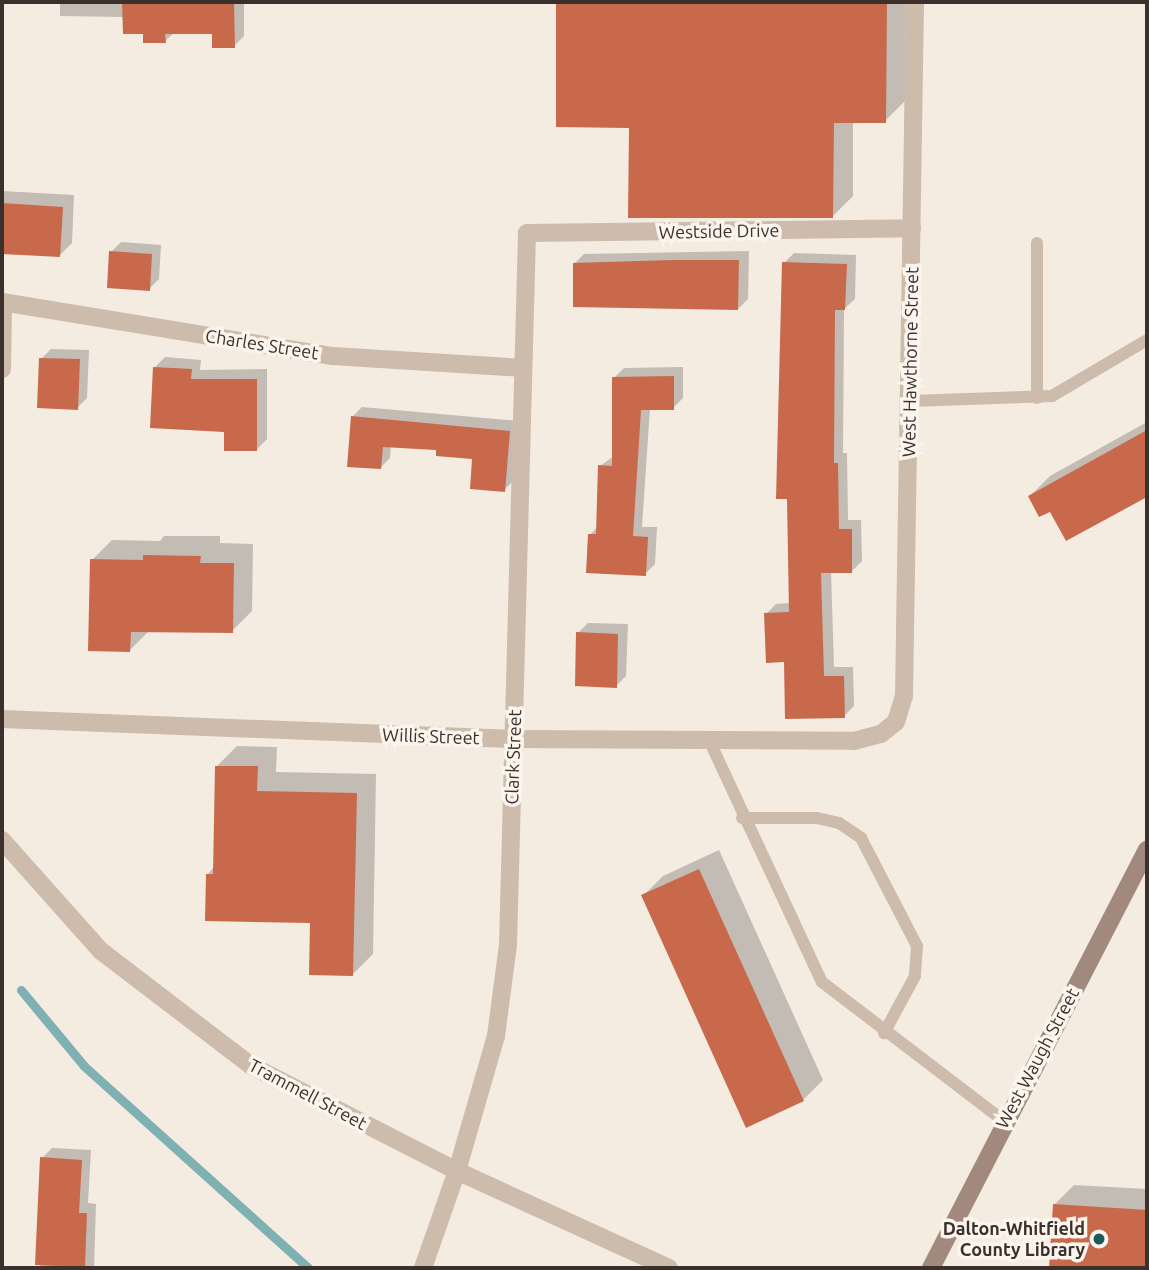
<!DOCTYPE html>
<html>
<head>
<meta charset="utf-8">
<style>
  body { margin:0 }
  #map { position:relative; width:1149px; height:1270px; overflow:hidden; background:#f4ebe1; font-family:Ubuntu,sans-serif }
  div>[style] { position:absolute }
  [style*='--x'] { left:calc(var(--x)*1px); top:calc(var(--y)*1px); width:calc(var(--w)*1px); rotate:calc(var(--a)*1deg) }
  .shadow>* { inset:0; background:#0003 }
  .stream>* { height:9px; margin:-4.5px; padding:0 4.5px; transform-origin:4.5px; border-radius:4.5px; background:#7fb0b2 }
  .building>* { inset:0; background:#c8694b }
  .lane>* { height:12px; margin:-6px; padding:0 6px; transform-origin:6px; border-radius:6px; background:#cdbbac }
  .street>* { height:18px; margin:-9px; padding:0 9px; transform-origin:9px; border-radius:9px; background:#cdbbac }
  .secondary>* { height:18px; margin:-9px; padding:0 9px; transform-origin:9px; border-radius:9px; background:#a18a7d }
  .dots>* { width:19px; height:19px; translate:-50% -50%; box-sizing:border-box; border:4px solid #fbf5ee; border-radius:50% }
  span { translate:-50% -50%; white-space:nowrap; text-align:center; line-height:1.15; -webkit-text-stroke:7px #fbf5ee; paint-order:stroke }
  .street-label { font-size:18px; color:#3b302b }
  .poi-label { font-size:18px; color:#3b302b; font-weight:700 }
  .right { translate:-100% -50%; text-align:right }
  .frame { position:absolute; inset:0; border:4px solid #3b302b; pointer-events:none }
</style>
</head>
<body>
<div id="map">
  <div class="shadow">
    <i style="clip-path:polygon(60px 2px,244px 2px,244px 36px,234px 46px,214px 32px,174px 33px,165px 41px,124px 17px,60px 16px)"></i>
    <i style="clip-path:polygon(558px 2px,906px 2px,905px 101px,885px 121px,853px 121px,853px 196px,833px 216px,631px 126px,557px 125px)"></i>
    <i style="clip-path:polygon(2px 191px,74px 195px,72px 243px,59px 256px,2px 253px)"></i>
    <i style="clip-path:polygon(121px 242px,161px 245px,159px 279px,149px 289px,111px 252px)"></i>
    <i style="clip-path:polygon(749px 251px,748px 299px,738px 309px,574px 264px,584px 254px)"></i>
    <i style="clip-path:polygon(794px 253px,856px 255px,855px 299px,844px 309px,843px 453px,847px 453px,848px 520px,861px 520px,862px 561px,852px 571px,831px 571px,834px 667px,853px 667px,854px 706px,844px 716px,786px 660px,766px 614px,776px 604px,790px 603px,784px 263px)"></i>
    <i style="clip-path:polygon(51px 349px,89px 350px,87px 398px,77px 408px,41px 359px)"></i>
    <i style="clip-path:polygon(165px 357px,201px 360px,200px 370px,267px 369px,267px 439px,257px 449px,226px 431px,155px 367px)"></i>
    <i style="clip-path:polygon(683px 367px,683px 398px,673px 408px,650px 408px,642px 527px,657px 527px,655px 564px,645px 574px,590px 535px,598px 526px,600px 466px,614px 456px,614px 378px,624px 368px)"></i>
    <i style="clip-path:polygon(362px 407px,519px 421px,514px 480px,504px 490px,474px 458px,438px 448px,391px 446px,390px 458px,380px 468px,352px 417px)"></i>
    <i style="clip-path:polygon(1147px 422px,1147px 495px,1067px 539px,1051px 509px,1030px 496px,1050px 476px)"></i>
    <i style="clip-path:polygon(164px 536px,220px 536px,220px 543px,253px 544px,252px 611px,232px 631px,150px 630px,130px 650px,92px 560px,112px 540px,160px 541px)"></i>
    <i style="clip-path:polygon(588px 623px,628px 624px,626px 676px,616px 686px,578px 633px)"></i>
    <i style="clip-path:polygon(237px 746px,277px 747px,276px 772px,376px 774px,373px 954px,353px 974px,312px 921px,207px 875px,214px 867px,217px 766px)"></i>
    <i style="clip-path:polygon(719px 850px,823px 1080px,803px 1100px,643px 896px,663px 876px)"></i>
    <i style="clip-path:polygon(52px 1148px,91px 1150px,88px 1203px,96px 1204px,94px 1268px,40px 1268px,42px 1158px)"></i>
    <i style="clip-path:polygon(1074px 1185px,1147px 1189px,1147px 1268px,1051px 1268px,1054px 1205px)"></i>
  </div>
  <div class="stream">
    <i style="--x:21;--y:990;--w:99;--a:50.3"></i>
    <i style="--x:84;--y:1066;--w:302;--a:42"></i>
  </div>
  <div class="building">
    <i style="clip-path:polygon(122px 2px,234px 2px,235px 48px,212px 48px,212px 34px,165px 34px,166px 43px,143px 43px,143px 34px,123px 34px)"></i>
    <i style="clip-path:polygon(556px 2px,887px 2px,886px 123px,834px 123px,833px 218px,628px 218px,629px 128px,556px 127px)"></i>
    <i style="clip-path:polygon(2px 203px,63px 207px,60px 257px,2px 254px)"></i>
    <i style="clip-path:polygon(109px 251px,152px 254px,150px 291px,107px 288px)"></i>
    <i style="clip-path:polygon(673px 260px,739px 260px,738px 310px,573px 307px,573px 263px)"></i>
    <i style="clip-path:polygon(782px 262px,847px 264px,845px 310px,835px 310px,834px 463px,838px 463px,839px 529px,852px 529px,852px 573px,821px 573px,824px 676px,844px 676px,845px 718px,785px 719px,784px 662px,766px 663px,764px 613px,789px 612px,787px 499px,776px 499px)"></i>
    <i style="clip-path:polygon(39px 358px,80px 359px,78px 410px,37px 408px)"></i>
    <i style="clip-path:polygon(153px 367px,192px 369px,191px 379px,257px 379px,257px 451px,224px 451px,224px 432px,150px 428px)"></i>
    <i style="clip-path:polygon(674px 376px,674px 410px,641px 410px,633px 536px,648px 537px,646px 576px,586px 573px,588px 534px,596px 534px,598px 465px,612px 466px,612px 377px)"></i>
    <i style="clip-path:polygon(351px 416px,510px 431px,505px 492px,470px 489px,472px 459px,436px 456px,436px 450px,383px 447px,381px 469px,347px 467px)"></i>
    <i style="clip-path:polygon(1147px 430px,1147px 497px,1066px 541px,1050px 512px,1039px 517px,1028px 496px)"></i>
    <i style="clip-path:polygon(143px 555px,201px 556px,200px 563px,234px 563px,233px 633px,131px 632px,130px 652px,88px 651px,90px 559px,143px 560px)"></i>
    <i style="clip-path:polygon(576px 632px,618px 634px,617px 688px,575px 686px)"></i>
    <i style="clip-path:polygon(215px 766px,258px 766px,257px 791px,357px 793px,353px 976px,309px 975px,310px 923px,205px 921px,206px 874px,213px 874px)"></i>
    <i style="clip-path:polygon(699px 869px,804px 1101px,746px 1128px,641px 895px)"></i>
    <i style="clip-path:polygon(40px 1157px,82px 1160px,79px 1213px,87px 1213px,85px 1267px,35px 1265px)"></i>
    <i style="clip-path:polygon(1053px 1204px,1147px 1210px,1147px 1268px,1049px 1268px)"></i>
  </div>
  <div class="lane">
    <i style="--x:1037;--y:243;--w:155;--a:90"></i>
    <i style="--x:910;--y:401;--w:142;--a:-2"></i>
    <i style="--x:1052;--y:396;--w:110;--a:-30.5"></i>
    <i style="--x:709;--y:740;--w:267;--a:65"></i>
    <i style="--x:822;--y:982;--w:229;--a:37.4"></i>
    <i style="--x:742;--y:818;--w:75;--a:0"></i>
    <i style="--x:817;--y:818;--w:23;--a:13"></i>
    <i style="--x:839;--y:823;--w:27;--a:34"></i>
    <i style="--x:861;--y:838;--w:122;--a:62.6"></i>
    <i style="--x:917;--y:946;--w:30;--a:94"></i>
    <i style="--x:915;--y:976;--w:65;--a:118.5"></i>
  </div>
  <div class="street">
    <i style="--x:2;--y:302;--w:335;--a:9.3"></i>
    <i style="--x:333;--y:356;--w:190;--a:3.6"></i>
    <i style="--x:2;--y:369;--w:67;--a:-89.1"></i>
    <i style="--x:2;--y:719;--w:512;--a:2.24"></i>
    <i style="--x:514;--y:739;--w:340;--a:0.3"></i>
    <i style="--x:854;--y:741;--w:28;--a:-15"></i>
    <i style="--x:881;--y:734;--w:19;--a:-39"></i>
    <i style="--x:896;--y:722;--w:27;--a:-73"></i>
    <i style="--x:904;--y:696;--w:694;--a:-89.09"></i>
    <i style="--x:2;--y:840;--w:149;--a:48.3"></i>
    <i style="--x:101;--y:951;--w:188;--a:37.4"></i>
    <i style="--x:250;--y:1065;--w:233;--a:27.1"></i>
    <i style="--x:457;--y:1171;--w:233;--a:24.6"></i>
    <i style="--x:423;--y:1268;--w:103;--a:-70.7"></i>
    <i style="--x:457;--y:1171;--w:141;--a:-73.9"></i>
    <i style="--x:496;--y:1036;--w:92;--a:-82.5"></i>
    <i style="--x:508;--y:945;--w:712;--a:-88.47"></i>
    <i style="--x:527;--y:233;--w:385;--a:-0.7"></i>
  </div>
  <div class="secondary">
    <i style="--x:931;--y:1268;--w:471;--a:-62.7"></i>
  </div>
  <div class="dots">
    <i style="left:1099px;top:1239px;background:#1f5a5e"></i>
  </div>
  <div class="street-label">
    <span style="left:719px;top:231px;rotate:-1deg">Westside Drive</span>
    <span style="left:262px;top:344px;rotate:9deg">Charles Street</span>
    <span style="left:910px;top:362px;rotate:-89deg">West Hawthorne Street</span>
    <span style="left:431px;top:736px;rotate:2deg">Willis Street</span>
    <span style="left:513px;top:757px;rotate:-88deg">Clark Street</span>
    <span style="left:1037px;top:1058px;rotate:-62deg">West Waugh Street</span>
    <span style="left:308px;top:1094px;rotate:28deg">Trammell Street</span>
  </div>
  <div class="poi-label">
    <span class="right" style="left:1085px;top:1239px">Dalton-Whitfield<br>County Library</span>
  </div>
  <div class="frame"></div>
</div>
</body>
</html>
